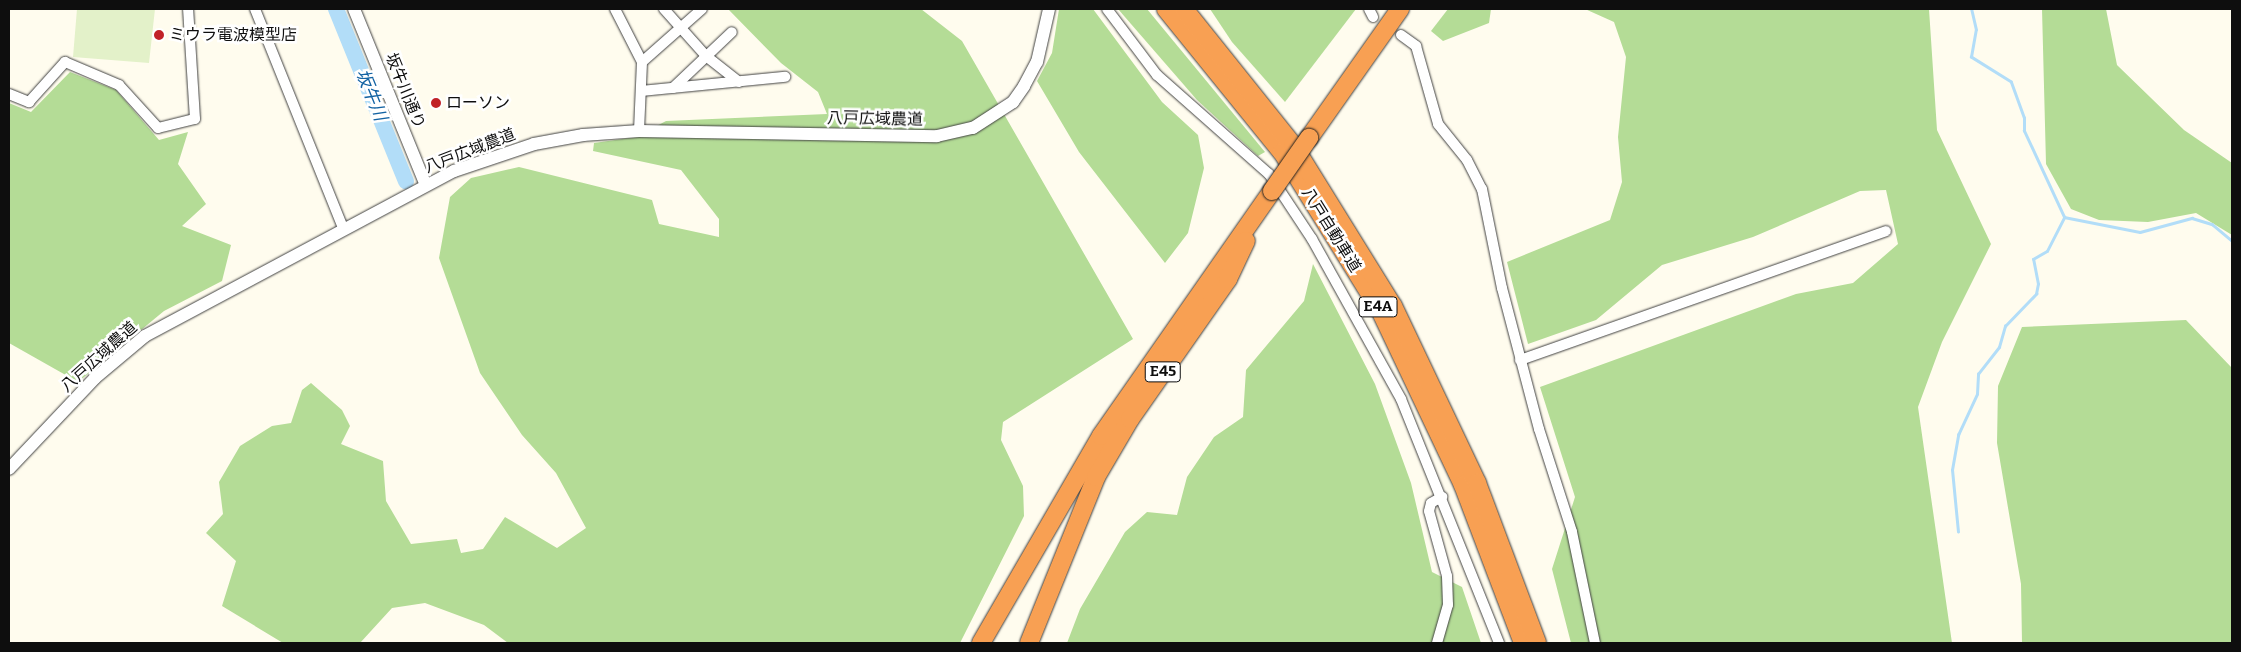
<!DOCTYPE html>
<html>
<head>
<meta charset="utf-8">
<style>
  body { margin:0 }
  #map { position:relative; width:2241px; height:652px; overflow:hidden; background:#fffcee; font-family:Bitter,"Noto Sans JP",serif }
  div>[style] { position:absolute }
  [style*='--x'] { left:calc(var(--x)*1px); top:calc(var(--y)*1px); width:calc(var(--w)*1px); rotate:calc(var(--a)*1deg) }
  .forest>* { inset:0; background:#b4dc96 }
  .pitch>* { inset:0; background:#e3f1c9 }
  .stream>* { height:2.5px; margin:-1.25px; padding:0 1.25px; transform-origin:1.25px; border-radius:1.25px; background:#b2ddf8 }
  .river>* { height:16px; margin:-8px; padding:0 8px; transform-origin:8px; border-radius:8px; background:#b2ddf8 }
  .roads { filter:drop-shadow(0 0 1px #414141) drop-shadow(0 0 1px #414141) }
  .minor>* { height:10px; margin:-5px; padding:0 5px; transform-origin:5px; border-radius:5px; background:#fff }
  .tertiary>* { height:12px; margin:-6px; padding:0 6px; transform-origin:6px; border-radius:6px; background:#fff }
  .motorway>* { height:18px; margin:-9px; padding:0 9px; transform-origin:9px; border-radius:9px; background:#f8a053 }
  .bridges { filter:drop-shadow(0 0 1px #1f1f1f) drop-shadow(0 0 1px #1f1f1f) }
  .motorway-bridge>* { height:18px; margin:-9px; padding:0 9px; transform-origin:9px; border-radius:9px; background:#f8a053 }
  .dots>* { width:14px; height:14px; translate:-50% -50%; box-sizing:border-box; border:2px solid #fff; border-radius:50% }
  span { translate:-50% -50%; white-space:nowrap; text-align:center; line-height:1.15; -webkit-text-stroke:5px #fff; paint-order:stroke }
  .shield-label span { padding:1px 4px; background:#fff; border:1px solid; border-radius:4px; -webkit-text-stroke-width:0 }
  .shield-label { font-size:15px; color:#0e0e0e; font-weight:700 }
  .poi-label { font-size:16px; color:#0e0e0e }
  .left { translate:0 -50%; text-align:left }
  .street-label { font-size:16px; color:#0e0e0e }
  .water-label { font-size:18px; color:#1363a3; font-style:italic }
  .frame { position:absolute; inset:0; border:10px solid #0e0e0e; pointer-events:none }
</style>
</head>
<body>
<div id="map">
  <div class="forest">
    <i style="clip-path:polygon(728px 9px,921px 9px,962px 41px,1133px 339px,1003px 422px,1001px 440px,1023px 486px,1024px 516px,960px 643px,508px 643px,484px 625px,425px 603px,392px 608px,360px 643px,283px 643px,222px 606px,236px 561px,206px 533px,223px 514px,219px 482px,240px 446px,272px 426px,291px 423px,302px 390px,311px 383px,342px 410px,350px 426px,341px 444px,383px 461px,386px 501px,411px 544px,457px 539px,461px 553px,483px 549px,505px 517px,557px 548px,586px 528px,556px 473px,522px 435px,480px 373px,439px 258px,450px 197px,471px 178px,519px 167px,652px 200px,659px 224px,719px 237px,719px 219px,681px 170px,593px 151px,594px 143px,636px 137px,666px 121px,827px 114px,818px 92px,781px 63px)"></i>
    <i style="clip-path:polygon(1059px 9px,1093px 9px,1162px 102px,1198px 135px,1204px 168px,1188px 233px,1165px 263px,1079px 152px,1037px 81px,1052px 53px)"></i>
    <i style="clip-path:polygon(1118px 9px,1147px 9px,1265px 152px,1258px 156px,1197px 100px)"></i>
    <i style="clip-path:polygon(1210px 9px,1356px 9px,1285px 102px,1232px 42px)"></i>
    <i style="clip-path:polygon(1448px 9px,1491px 9px,1489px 23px,1443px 41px,1431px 31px)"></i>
    <i style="clip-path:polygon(1585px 9px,1929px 9px,1937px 130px,1991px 244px,1942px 342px,1918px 407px,1952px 643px,1571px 643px,1552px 569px,1575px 497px,1540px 387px,1796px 294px,1853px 283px,1898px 244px,1886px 190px,1860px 191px,1753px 237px,1662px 265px,1596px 320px,1528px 344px,1507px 262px,1610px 220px,1622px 182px,1618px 137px,1626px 57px,1614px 22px)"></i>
    <i style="clip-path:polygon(2042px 9px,2106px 9px,2117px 65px,2184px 130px,2232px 163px,2232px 235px,2196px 213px,2148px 222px,2099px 220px,2071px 209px,2046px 164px)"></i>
    <i style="clip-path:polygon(70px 72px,116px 90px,159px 140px,188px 132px,178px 164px,206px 204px,182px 226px,231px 245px,222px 281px,164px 311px,78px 382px,9px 343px,9px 103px,31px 112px)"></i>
    <i style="clip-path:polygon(1313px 264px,1375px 384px,1411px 483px,1432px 572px,1462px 587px,1481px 643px,1067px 643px,1080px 609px,1125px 532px,1147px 512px,1177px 515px,1187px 477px,1214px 437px,1243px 417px,1246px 370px,1304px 301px)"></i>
    <i style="clip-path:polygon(2186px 320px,2232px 368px,2232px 643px,2022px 643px,2021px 584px,1997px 443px,1998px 386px,2022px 327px)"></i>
  </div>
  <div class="pitch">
    <i style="clip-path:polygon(77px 9px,155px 9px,149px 63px,73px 57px)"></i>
  </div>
  <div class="stream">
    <i style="--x:2064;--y:217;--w:77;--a:11.2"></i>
    <i style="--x:2140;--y:232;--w:54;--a:-15.1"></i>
    <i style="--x:2192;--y:218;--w:21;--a:17"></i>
    <i style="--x:2212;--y:224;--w:26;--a:40"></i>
    <i style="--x:1958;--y:532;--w:62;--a:-95.5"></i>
    <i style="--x:1952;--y:470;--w:36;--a:-80"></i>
    <i style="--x:1958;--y:435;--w:45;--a:-65.1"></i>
    <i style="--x:1977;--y:394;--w:20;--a:-87"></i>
    <i style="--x:1978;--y:374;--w:34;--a:-52"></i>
    <i style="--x:1999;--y:347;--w:22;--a:-74"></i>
    <i style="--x:2005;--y:326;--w:45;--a:-45.9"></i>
    <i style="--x:2036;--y:294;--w:10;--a:-79"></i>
    <i style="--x:2038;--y:284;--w:25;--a:-101"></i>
    <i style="--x:2033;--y:259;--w:16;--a:-30"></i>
    <i style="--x:2047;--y:251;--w:38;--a:-63"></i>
    <i style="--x:2064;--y:217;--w:95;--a:-114.9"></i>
    <i style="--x:2024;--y:131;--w:13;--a:-90"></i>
    <i style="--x:2024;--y:118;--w:38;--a:-110"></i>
    <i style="--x:2011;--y:82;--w:47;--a:-148"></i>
    <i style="--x:1971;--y:57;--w:27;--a:-80"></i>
    <i style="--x:1976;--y:30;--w:22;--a:-103"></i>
  </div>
  <div class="river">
    <i style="--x:336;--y:9;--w:186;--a:67.9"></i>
  </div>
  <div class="roads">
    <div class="minor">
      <i style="--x:255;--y:9;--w:236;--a:68.1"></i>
      <i style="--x:615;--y:9;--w:59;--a:63"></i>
      <i style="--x:642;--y:62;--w:69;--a:92.5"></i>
      <i style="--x:664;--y:9;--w:63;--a:48.2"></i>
      <i style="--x:706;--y:56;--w:42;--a:38.2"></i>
      <i style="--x:1107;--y:9;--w:83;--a:52.9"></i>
      <i style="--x:1157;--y:75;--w:149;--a:41.5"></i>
      <i style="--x:1269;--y:174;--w:78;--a:56.5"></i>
      <i style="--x:1312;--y:239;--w:183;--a:60.9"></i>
      <i style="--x:1401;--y:399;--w:263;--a:68.1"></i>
      <i style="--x:1369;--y:9;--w:9;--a:63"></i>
      <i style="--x:1401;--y:35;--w:19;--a:36"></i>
      <i style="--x:1416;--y:46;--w:81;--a:74.2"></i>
      <i style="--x:1438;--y:124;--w:46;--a:51.1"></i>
      <i style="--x:1467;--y:160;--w:33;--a:63"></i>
      <i style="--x:1482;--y:189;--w:101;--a:78.6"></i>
      <i style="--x:1502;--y:288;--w:146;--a:75.3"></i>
      <i style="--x:1539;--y:429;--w:108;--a:72.2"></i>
      <i style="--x:1572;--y:532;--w:113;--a:78.3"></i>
      <i style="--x:642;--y:62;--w:80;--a:-41.5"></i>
      <i style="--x:673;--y:88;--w:81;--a:-43.5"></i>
      <i style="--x:641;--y:91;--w:145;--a:-5.6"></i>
      <i style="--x:9;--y:94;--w:22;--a:22"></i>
      <i style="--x:29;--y:102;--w:54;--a:-48"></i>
      <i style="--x:65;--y:62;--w:59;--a:23.1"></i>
      <i style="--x:119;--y:85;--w:58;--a:47.8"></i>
      <i style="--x:158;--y:128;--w:38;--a:-14"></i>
      <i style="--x:195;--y:119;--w:110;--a:-93.6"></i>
      <i style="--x:1520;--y:360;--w:388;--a:-19.4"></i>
      <i style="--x:1437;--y:643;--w:40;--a:-74"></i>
      <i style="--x:1448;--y:605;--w:29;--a:-92"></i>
      <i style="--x:1447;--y:576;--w:67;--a:-105.5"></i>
      <i style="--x:1429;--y:511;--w:8;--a:-76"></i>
      <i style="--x:1431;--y:503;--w:13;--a:-29"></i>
    </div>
    <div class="tertiary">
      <i style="--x:354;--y:9;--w:190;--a:67.8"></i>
      <i style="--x:9;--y:469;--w:125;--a:-46.6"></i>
      <i style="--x:95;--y:378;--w:65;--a:-40"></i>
      <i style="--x:145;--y:336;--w:350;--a:-28.1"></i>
      <i style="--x:454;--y:171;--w:84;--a:-18.6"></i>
      <i style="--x:534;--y:144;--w:50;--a:-10.4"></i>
      <i style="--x:583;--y:135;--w:56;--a:-4.1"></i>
      <i style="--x:639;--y:131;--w:298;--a:1"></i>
      <i style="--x:937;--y:136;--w:37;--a:-13"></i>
      <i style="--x:973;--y:128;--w:48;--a:-33"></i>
      <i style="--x:1013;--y:102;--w:19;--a:-55"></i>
      <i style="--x:1024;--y:86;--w:27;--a:-62"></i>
      <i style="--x:1037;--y:62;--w:54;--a:-77.2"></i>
    </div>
    <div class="motorway">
      <i style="--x:1166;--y:9;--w:184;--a:51"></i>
      <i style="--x:1282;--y:152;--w:186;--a:58.2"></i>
      <i style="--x:1380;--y:310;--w:194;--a:64.6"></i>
      <i style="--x:1463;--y:485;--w:169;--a:69.2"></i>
      <i style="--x:1184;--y:9;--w:174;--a:51.3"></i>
      <i style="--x:1293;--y:145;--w:190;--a:58.2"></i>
      <i style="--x:1393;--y:306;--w:196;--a:64.6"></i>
      <i style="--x:1477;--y:483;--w:171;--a:69.4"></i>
      <i style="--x:1309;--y:138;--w:158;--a:-54.8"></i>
      <i style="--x:981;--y:643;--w:239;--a:-59.9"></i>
      <i style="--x:1101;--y:436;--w:299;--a:-55.1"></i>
      <i style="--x:1029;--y:643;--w:179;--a:-68"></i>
      <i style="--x:1096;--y:477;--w:67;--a:-59.6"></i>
      <i style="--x:1130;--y:419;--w:171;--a:-55"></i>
      <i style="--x:1228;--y:279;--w:42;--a:-64.7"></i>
    </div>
  </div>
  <div class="bridges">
    <div class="motorway-bridge">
      <i style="--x:1272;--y:191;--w:65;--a:-55.1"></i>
    </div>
  </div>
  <div class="dots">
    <i style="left:159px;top:35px;background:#c12228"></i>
    <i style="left:436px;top:103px;background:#c12228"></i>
  </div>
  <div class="shield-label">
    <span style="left:1378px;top:307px">E4A</span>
    <span style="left:1163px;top:372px">E45</span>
  </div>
  <div class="poi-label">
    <span class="left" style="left:169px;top:35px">ミウラ電波模型店</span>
    <span class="left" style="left:446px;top:103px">ローソン</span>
  </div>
  <div class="street-label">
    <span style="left:405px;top:91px;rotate:68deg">坂牛川通り</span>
    <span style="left:875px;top:119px;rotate:1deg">八戸広域農道</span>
    <span style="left:470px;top:151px;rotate:-21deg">八戸広域農道</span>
    <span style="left:1331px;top:230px;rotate:58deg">八戸自動車道</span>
    <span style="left:99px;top:357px;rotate:-42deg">八戸広域農道</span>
  </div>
  <div class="water-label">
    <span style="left:371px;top:95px;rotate:68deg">坂牛川</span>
  </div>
  <div class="frame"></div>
</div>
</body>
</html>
